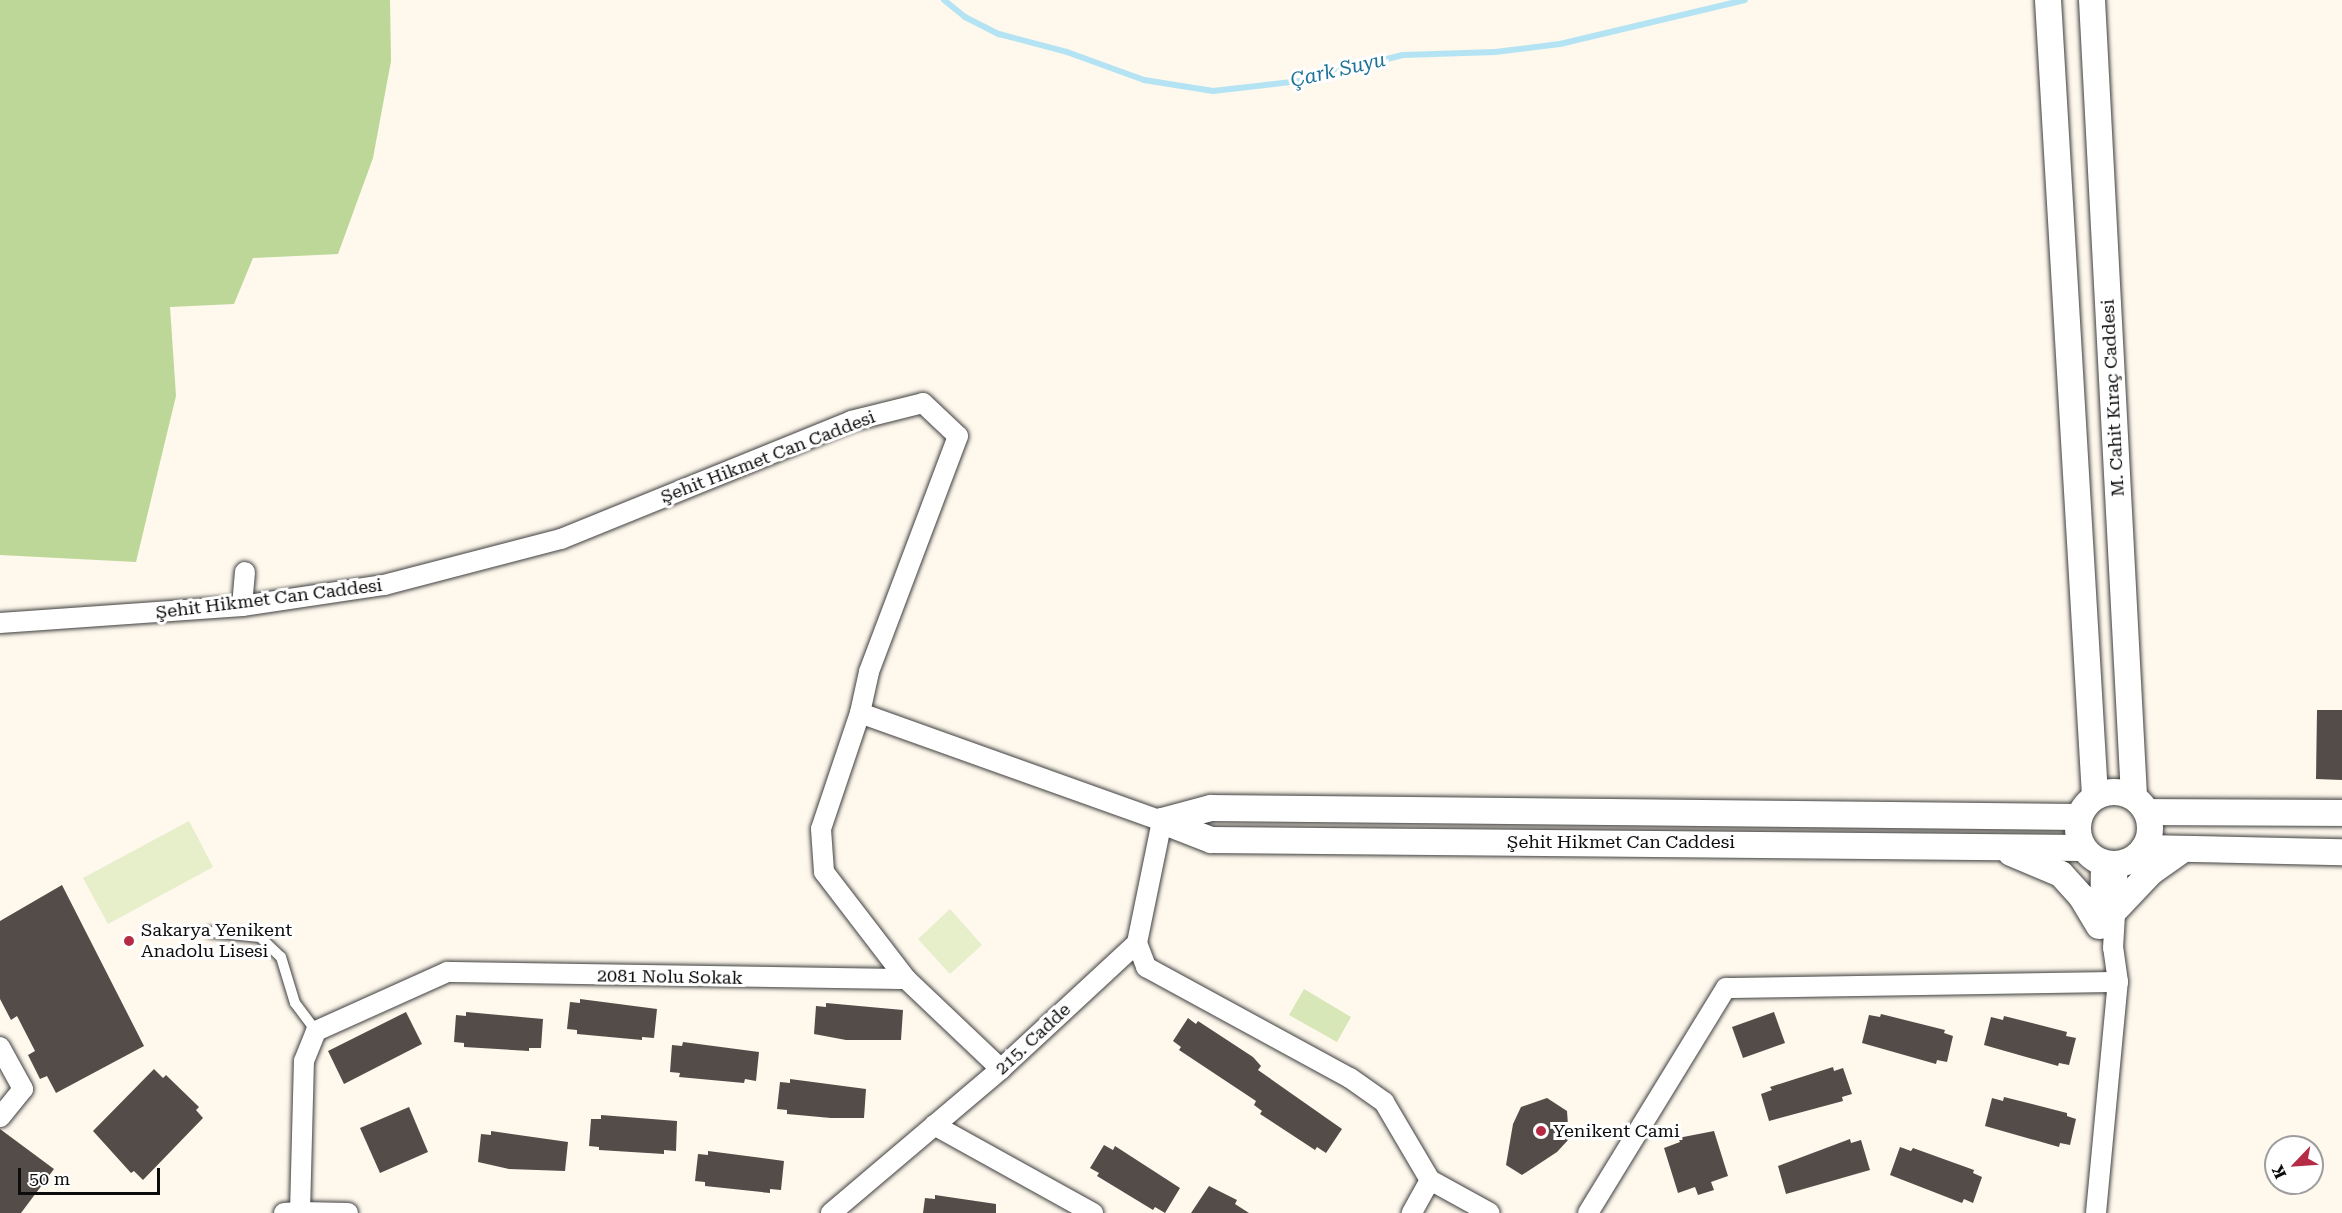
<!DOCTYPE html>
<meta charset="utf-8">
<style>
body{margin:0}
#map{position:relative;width:2342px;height:1213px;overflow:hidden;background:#fef8ed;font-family:"Roboto Serif",serif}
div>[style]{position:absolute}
.green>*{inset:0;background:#d7e7b8}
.forest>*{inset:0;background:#bdd798}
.pitch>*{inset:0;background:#e6eeca}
.stream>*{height:6px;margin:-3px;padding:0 3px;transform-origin:3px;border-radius:3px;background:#b4e4f3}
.building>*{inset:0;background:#544c49}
.roads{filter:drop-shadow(0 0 2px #3f3f3f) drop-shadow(0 0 2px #3f3f3f)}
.service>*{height:10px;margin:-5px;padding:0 5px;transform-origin:5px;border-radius:5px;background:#fff}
.minor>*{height:20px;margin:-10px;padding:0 10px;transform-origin:10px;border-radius:10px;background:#fff}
.tertiary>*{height:26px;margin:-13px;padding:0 13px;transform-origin:13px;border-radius:13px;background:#fff}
.tertiary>.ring{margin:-13px;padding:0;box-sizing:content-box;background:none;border:26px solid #fff;border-radius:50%}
.dots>*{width:16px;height:16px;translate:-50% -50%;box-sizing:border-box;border:3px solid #fff;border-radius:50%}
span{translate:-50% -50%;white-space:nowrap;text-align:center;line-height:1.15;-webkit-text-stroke:6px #fff;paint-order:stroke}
.street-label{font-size:18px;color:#0c0c0c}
.poi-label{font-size:18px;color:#0c0c0c}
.left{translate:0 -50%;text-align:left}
.water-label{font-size:20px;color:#1c7298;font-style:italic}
.north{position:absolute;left:2264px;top:1135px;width:60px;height:60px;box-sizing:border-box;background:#fff;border:2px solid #9e9e9e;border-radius:50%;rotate:245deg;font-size:16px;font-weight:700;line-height:24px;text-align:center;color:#0c0c0c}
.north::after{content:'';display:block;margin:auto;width:21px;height:27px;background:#b52b45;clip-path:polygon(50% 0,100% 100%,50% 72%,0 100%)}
.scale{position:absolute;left:18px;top:1168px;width:142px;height:27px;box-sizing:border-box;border:3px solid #0c0c0c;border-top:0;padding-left:8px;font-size:18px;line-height:21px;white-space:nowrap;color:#0c0c0c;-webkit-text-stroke:4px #fff;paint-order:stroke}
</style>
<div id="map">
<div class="green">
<i style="clip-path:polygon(1304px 989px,1351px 1017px,1337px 1042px,1289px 1015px)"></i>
</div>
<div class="forest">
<i style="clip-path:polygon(0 0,390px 0,391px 61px,373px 158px,338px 254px,253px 258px,234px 304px,170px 307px,176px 396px,136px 562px,0 555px)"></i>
</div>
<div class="pitch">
<i style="clip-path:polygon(189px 821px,213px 867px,108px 924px,83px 878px)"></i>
<i style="clip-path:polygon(950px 909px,982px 945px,950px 974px,918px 939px)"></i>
</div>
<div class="stream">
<i style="left:944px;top:0;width:27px;rotate:39deg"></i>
<i style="left:965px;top:17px;width:38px;rotate:27deg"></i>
<i style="left:999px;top:34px;width:70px;rotate:14.8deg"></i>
<i style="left:1067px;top:52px;width:82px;rotate:20deg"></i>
<i style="left:1144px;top:80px;width:70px;rotate:9.1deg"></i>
<i style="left:1213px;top:91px;width:88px;rotate:-6.6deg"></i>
<i style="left:1300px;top:81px;width:106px;rotate:-14.2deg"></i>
<i style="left:1403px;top:55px;width:92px;rotate:-1.9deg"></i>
<i style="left:1495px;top:52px;width:65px;rotate:-7deg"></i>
<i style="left:1560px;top:44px;width:190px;rotate:-13.4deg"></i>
</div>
<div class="building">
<i style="clip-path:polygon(2317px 710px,2342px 710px,2342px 780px,2316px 779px)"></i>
<i style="clip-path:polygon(62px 885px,144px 1046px,56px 1093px,47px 1076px,40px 1079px,28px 1055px,35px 1051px,17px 1016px,11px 1020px,0 999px,0 921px)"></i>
<i style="clip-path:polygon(580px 999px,657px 1009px,654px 1038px,642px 1037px,642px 1040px,577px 1034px,577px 1030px,567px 1029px,570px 1002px,580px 1003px)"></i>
<i style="clip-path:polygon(826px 1003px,903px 1010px,901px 1040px,846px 1040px,814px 1034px,816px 1006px,826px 1007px)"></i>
<i style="clip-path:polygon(406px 1012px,422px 1044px,344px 1084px,328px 1051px)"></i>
<i style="clip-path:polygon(466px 1012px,543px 1019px,541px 1048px,529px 1048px,529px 1051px,464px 1047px,464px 1043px,454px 1042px,456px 1015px,466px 1016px)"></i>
<i style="clip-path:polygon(1774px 1012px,1785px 1043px,1743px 1058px,1732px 1027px)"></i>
<i style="clip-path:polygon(1881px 1014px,1945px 1030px,1944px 1033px,1953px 1036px,1947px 1062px,1937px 1060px,1936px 1064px,1862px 1043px,1869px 1015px,1880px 1017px)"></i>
<i style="clip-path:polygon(2004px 1016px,2067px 1032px,2066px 1036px,2076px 1038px,2069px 1065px,2059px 1063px,2058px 1066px,1984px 1045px,1991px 1017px,2003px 1020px)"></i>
<i style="clip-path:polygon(1188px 1018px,1196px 1024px,1198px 1021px,1253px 1057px,1261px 1066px,1258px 1070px,1342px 1129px,1326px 1153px,1317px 1147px,1315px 1150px,1260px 1114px,1262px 1111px,1254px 1105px,1256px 1101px,1179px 1050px,1181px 1047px,1173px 1041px)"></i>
<i style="clip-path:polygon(683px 1042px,759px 1052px,756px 1081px,745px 1079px,744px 1083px,679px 1077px,680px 1073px,670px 1072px,672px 1045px,682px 1046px)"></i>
<i style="clip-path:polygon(1833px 1067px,1834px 1071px,1843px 1068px,1852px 1094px,1842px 1097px,1843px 1101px,1769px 1121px,1761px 1094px,1772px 1090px,1770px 1087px)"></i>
<i style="clip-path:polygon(154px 1069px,163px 1078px,166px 1075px,199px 1107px,196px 1110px,203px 1118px,143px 1180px,134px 1171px,131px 1173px,93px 1131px)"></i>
<i style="clip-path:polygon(790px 1079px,866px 1089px,864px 1118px,831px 1118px,787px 1114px,787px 1110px,777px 1109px,780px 1082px,790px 1083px)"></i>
<i style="clip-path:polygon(2004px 1097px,2067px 1113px,2067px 1116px,2076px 1119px,2070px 1145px,2060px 1143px,2059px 1147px,1985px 1126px,1992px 1098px,2003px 1101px)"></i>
<i style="clip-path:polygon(1547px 1098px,1567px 1111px,1569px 1139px,1557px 1152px,1522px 1175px,1506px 1165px,1513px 1124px,1521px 1107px)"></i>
<i style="clip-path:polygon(409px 1107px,428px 1152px,380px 1173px,360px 1128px)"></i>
<i style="clip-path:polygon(601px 1115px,677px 1121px,676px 1151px,664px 1150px,664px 1154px,599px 1150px,599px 1147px,589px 1146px,591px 1119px,601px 1119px)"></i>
<i style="clip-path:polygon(0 1129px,54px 1169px,21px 1213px,0 1213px)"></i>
<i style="clip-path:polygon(491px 1131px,568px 1142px,565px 1171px,509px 1169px,478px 1162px,481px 1134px,491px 1135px)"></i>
<i style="clip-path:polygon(1714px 1131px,1728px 1176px,1711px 1182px,1714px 1190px,1698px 1195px,1695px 1187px,1678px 1193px,1664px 1148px,1680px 1142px,1678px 1138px)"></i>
<i style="clip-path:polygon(1850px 1139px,1851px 1143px,1861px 1140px,1870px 1170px,1786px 1194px,1778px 1166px)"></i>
<i style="clip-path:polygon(1104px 1145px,1113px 1150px,1115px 1146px,1180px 1188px,1165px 1213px,1155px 1207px,1153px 1210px,1097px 1176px,1099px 1173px,1090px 1168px)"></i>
<i style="clip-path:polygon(1900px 1147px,1911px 1151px,1913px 1148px,1974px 1170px,1973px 1173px,1982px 1177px,1973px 1203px,1964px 1199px,1962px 1203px,1890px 1175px)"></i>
<i style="clip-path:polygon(708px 1151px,784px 1161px,781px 1190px,770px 1189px,770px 1193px,705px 1186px,705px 1182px,695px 1181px,698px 1154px,708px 1155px)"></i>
<i style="clip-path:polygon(1209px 1186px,1237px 1200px,1235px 1204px,1249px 1213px,1191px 1213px)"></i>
<i style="clip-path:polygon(935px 1195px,996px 1204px,996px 1213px,923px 1213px,925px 1198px,935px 1199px)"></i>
</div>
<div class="roads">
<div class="service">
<i style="left:210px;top:932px;width:50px;rotate:5.7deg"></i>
<i style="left:260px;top:937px;width:29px;rotate:44deg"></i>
<i style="left:281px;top:957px;width:48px;rotate:73.1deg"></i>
<i style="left:295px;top:1003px;width:35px;rotate:53deg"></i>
</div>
<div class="minor">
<i style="left:242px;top:606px;width:34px;rotate:-85deg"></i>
<i style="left:0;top:623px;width:243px;rotate:-4deg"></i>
<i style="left:242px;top:606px;width:144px;rotate:-8.4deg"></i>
<i style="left:384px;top:585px;width:183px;rotate:-14.6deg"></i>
<i style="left:561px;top:539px;width:313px;rotate:-22.1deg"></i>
<i style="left:851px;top:421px;width:74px;rotate:-14deg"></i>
<i style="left:923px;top:403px;width:48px;rotate:43.3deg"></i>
<i style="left:958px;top:436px;width:252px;rotate:110.7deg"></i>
<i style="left:869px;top:672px;width:42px;rotate:102.4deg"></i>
<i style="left:860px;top:713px;width:321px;rotate:19.7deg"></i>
<i style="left:1162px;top:821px;width:125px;rotate:101.6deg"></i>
<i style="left:1137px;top:943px;width:185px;rotate:137.2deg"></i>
<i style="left:1001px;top:1069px;width:223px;rotate:139.7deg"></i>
<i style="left:860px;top:713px;width:122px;rotate:108.6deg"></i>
<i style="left:821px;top:829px;width:43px;rotate:86deg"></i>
<i style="left:824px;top:872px;width:135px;rotate:52.5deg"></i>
<i style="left:2100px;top:928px;width:66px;rotate:-89.1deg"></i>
<i style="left:1137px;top:943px;width:26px;rotate:69deg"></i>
<i style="left:1146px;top:967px;width:232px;rotate:28.6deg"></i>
<i style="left:1350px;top:1078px;width:42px;rotate:35.2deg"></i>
<i style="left:1384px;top:1102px;width:91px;rotate:59.5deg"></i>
<i style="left:1430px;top:1180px;width:38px;rotate:119deg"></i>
<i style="left:0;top:1047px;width:48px;rotate:61.3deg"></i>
<i style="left:23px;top:1089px;width:36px;rotate:129deg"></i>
<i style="left:934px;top:1125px;width:182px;rotate:29deg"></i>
<i style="left:1430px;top:1180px;width:68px;rotate:28.8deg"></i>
<i style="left:300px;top:1212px;width:48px;rotate:1.2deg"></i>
<i style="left:284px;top:1213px;width:16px;rotate:-4deg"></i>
<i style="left:300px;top:1212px;width:151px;rotate:-88.5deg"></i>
<i style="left:304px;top:1061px;width:32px;rotate:-68deg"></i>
<i style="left:316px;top:1031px;width:144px;rotate:-24.2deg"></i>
<i style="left:447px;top:972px;width:459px;rotate:0.9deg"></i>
<i style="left:906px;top:979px;width:131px;rotate:43.5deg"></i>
<i style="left:1588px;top:1213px;width:264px;rotate:-58.5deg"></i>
<i style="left:1726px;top:988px;width:392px;rotate:-0.9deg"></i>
<i style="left:2096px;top:1213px;width:232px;rotate:-84.6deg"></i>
<i style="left:2118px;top:982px;width:34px;rotate:-98deg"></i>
<i style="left:2113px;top:948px;width:84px;rotate:-86.6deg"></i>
</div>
<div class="tertiary">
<i style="left:2048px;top:0;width:797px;rotate:86.62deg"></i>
<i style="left:2092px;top:0;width:798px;rotate:86.98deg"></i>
<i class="ring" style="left:2078px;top:792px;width:46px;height:46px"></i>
<i style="left:2147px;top:812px;width:195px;rotate:0.3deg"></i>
<i style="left:1162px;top:821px;width:53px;rotate:21.2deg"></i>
<i style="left:1211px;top:840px;width:872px;rotate:0.53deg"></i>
<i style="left:1162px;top:821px;width:51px;rotate:-14.9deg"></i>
<i style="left:1211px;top:808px;width:868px;rotate:0.59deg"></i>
<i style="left:2144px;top:848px;width:198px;rotate:1.2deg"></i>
<i style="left:2011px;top:853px;width:54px;rotate:22.8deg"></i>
<i style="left:2061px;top:874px;width:30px;rotate:48deg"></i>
<i style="left:2081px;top:896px;width:35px;rotate:59deg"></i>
<i style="left:2115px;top:910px;width:52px;rotate:-46.5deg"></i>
<i style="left:2151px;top:872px;width:38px;rotate:-35deg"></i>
</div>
</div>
<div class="dots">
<i style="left:129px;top:941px;background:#b52b45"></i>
<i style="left:1541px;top:1131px;background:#b52b45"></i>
</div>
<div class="street-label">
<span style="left:2113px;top:398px;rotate:-93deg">M. Cahit Kıraç Caddesi</span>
<span style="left:768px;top:457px;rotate:-21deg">Şehit Hikmet Can Caddesi</span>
<span style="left:269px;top:599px;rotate:-7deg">Şehit Hikmet Can Caddesi</span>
<span style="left:1621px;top:842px">Şehit Hikmet Can Caddesi</span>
<span style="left:670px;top:977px;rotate:1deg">2081 Nolu Sokak</span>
<span style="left:1033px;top:1039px;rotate:-43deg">215. Cadde</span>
</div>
<div class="poi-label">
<span class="left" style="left:141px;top:941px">Sakarya Yenikent<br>Anadolu Lisesi</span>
<span class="left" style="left:1553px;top:1131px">Yenikent Cami</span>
</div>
<div class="water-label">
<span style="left:1338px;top:70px;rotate:-13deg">Çark Suyu</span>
</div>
<div class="north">K</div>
<div class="scale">50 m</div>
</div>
